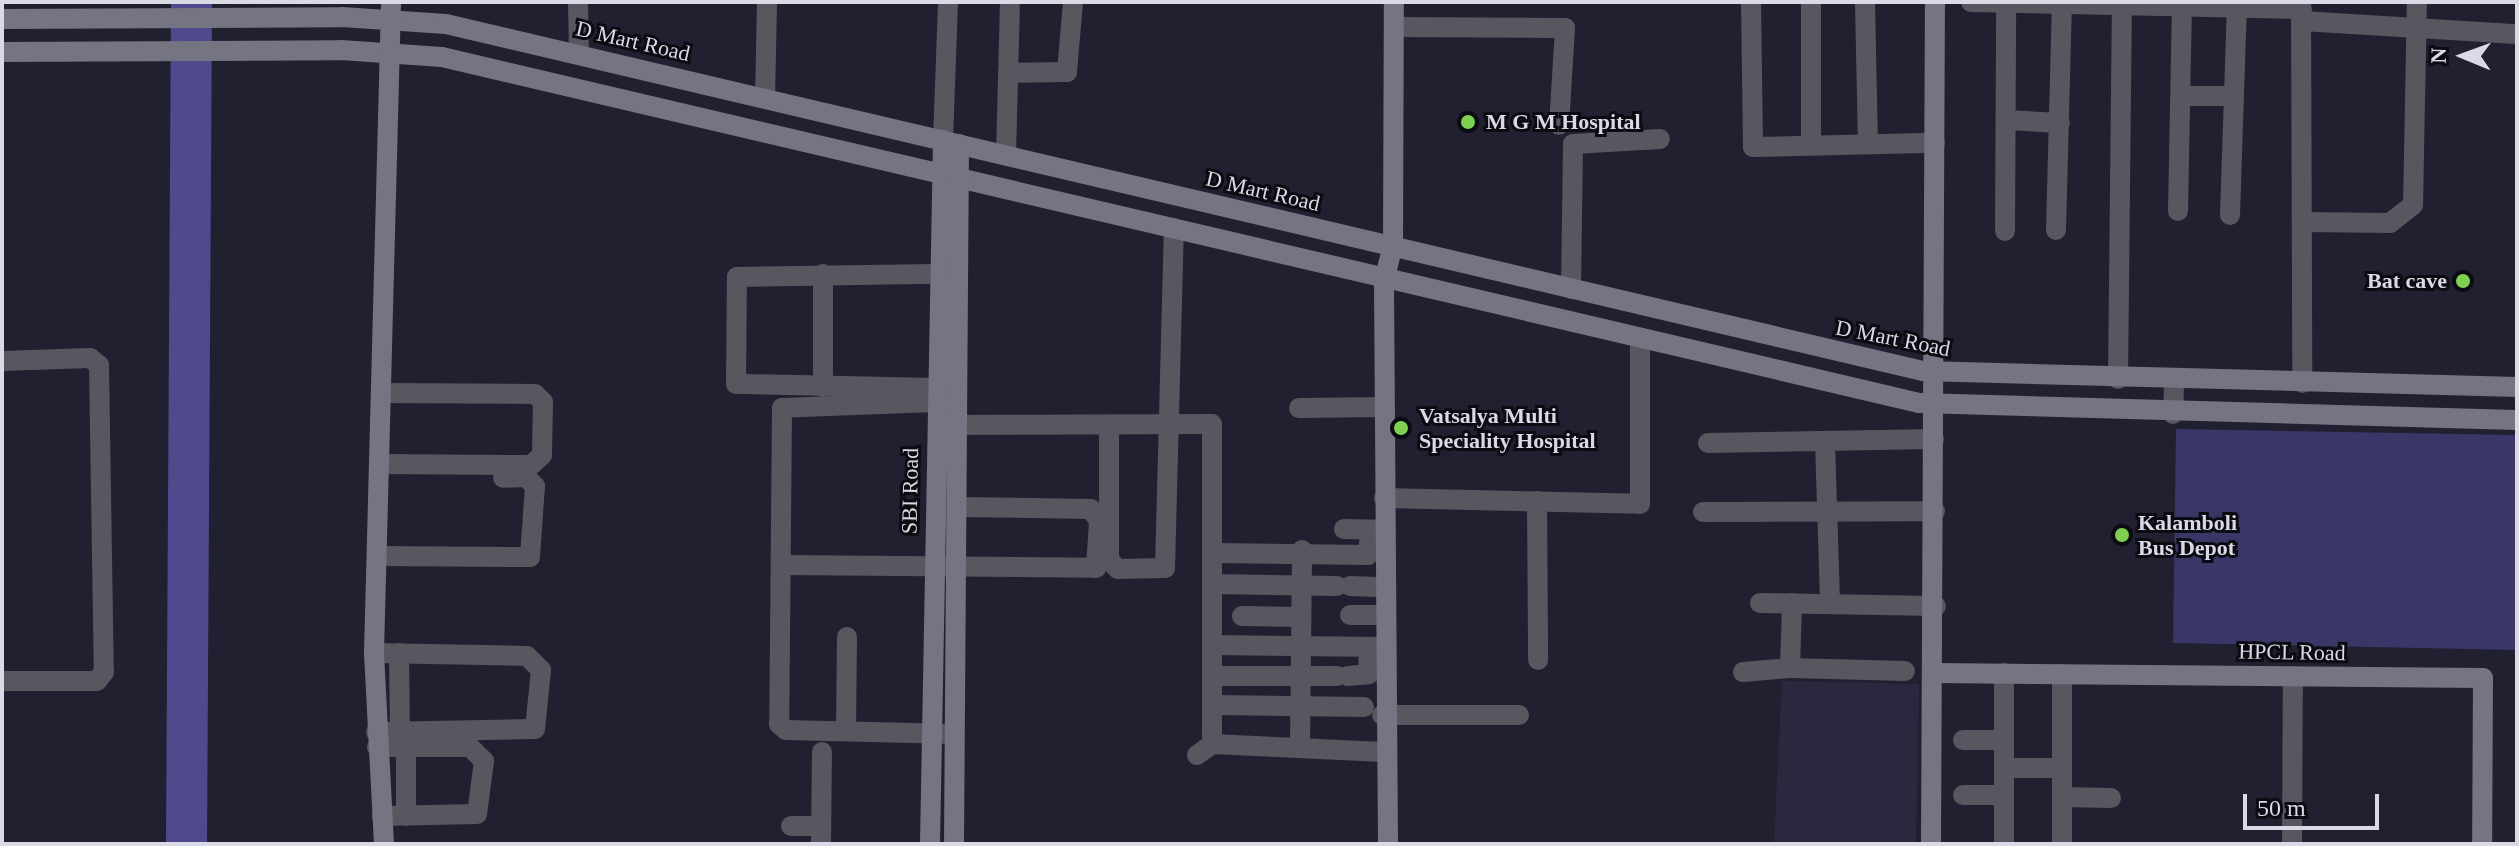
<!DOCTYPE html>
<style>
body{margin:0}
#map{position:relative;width:2519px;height:846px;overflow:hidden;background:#202031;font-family:"Times New Roman",serif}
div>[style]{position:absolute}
.built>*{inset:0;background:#29283e}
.green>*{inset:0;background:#3a3667}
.water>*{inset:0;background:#4f4a8d}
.street>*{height:20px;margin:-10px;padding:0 10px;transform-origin:10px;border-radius:10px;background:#575760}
.secondary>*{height:20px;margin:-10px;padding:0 10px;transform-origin:10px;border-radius:10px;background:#747483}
.dots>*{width:22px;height:22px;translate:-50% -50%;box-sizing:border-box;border:4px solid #0b0b12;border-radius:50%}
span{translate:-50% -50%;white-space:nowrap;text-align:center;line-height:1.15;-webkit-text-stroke:6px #0b0b12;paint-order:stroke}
.street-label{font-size:22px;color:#dadae6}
.poi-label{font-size:22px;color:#dadae6;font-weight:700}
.left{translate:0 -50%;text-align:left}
.right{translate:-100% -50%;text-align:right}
.frame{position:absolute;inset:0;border:4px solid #dadae6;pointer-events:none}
.north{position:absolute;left:2423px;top:16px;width:80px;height:80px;-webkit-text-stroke:6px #0b0b12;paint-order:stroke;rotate:271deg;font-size:22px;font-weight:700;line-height:32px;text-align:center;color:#dadae6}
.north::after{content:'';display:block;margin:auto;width:28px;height:36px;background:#dadae6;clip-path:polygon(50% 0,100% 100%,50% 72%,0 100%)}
.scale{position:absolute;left:2243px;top:794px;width:136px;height:36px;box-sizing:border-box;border:4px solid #dadae6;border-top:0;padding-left:10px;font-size:24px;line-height:28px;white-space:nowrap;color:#dadae6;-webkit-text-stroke:6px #0b0b12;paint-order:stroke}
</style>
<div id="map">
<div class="built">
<i style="clip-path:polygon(1782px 681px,1919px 684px,1916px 844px,1774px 844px)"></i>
</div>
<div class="green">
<i style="clip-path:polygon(2176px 429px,2517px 435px,2517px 650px,2173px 643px)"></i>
</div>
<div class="water">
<i style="clip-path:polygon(171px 2px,212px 2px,207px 844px,166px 844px)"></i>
</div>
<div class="street">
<i style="left:578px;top:2px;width:51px;rotate:88.9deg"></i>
<i style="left:1751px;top:2px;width:145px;rotate:89.2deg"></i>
<i style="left:1753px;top:147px;width:182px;rotate:-1.3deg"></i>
<i style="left:1865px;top:2px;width:142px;rotate:88.8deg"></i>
<i style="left:1971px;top:2px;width:331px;rotate:1.2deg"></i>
<i style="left:2301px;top:2px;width:381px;rotate:89.8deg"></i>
<i style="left:2302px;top:21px;width:215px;rotate:3.5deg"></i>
<i style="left:1394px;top:27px;width:171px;rotate:0.3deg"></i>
<i style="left:1565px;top:28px;width:97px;rotate:93.5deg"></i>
<i style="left:1008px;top:73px;width:59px;rotate:-1deg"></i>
<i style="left:1067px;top:72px;width:70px;rotate:-85.1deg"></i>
<i style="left:2181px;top:96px;width:51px"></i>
<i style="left:765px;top:98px;width:96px;rotate:-88.8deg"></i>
<i style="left:2006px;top:120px;width:54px;rotate:3.2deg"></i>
<i style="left:943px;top:140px;width:138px;rotate:-87.9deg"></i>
<i style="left:1811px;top:145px;width:143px;rotate:-90deg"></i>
<i style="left:1006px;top:155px;width:148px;rotate:-88.5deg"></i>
<i style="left:2178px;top:211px;width:209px;rotate:-88.9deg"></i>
<i style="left:2230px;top:215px;width:213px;rotate:-88.1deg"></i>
<i style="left:2302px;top:222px;width:88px;rotate:0.7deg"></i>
<i style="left:2390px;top:223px;width:29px;rotate:-38deg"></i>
<i style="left:2413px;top:205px;width:203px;rotate:-88.9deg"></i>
<i style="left:2056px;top:230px;width:228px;rotate:-88.5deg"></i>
<i style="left:2005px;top:231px;width:229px;rotate:-89.7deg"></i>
<i style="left:1571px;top:289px;width:145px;rotate:-89.2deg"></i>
<i style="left:1573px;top:144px;width:87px;rotate:-3.3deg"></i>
<i style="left:2px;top:361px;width:88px;rotate:-2deg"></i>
<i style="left:90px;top:358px;width:11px;rotate:38deg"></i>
<i style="left:99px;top:365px;width:307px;rotate:89.1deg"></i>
<i style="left:104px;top:672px;width:11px;rotate:128deg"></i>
<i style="left:97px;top:681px;width:95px;rotate:180deg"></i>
<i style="left:2118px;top:379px;width:377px;rotate:-89.4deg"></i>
<i style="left:823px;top:387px;width:113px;rotate:-90deg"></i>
<i style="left:935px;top:388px;width:199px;rotate:-178.8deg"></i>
<i style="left:736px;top:384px;width:107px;rotate:-89.5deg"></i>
<i style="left:737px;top:277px;width:199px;rotate:-0.9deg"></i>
<i style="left:935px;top:402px;width:153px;rotate:177.8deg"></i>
<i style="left:782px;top:408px;width:316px;rotate:90.5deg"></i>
<i style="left:779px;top:724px;width:9px;rotate:41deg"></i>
<i style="left:786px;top:730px;width:168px;rotate:1.4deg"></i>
<i style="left:1299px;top:408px;width:85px;rotate:-0.7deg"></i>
<i style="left:2173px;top:414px;width:33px;rotate:-88deg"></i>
<i style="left:939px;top:425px;width:273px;rotate:-0.2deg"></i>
<i style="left:1212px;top:424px;width:320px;rotate:90deg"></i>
<i style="left:1109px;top:425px;width:135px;rotate:90deg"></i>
<i style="left:1109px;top:560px;width:13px;rotate:45deg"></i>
<i style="left:1118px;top:569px;width:47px;rotate:-1.2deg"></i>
<i style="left:1165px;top:568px;width:340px;rotate:-88.5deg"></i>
<i style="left:1825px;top:442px;width:161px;rotate:88.2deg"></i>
<i style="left:1708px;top:443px;width:226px;rotate:-1deg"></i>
<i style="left:379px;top:464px;width:152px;rotate:0.4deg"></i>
<i style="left:531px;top:465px;width:15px;rotate:-42deg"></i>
<i style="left:542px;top:455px;width:53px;rotate:-88.9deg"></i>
<i style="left:543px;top:402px;width:11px;rotate:-135deg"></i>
<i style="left:535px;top:394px;width:154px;rotate:-179.6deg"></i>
<i style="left:1384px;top:498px;width:256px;rotate:1.3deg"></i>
<i style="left:1640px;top:504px;width:165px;rotate:-90deg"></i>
<i style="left:1537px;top:501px;width:159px;rotate:89.6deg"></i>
<i style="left:1703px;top:512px;width:232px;rotate:-0.2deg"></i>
<i style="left:1344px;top:529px;width:39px;rotate:1deg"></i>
<i style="left:1212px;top:553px;width:156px;rotate:0.7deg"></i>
<i style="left:1368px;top:555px;width:25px;rotate:-85deg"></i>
<i style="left:377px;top:556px;width:153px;rotate:0.4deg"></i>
<i style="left:530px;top:557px;width:71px;rotate:-86deg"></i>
<i style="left:535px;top:486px;width:13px;rotate:-135deg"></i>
<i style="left:526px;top:477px;width:23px;rotate:178deg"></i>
<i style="left:781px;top:565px;width:315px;rotate:0.5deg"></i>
<i style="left:1096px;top:568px;width:47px;rotate:-86.3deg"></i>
<i style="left:1099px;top:521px;width:14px;rotate:-124deg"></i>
<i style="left:1091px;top:509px;width:133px;rotate:-179.1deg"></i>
<i style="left:1212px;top:584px;width:125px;rotate:0.9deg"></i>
<i style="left:1350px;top:586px;width:33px;rotate:2deg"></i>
<i style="left:1760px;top:603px;width:176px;rotate:1deg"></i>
<i style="left:1350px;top:615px;width:33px"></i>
<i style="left:1242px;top:616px;width:59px;rotate:1deg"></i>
<i style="left:1212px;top:645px;width:170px;rotate:0.7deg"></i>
<i style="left:374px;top:653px;width:153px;rotate:1.1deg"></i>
<i style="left:527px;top:656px;width:20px;rotate:45deg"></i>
<i style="left:541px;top:670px;width:59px;rotate:95.8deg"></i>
<i style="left:535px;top:729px;width:159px;rotate:178.9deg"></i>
<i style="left:399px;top:653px;width:78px;rotate:89.3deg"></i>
<i style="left:1790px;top:668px;width:115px;rotate:1.5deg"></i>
<i style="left:1743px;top:672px;width:47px;rotate:-4.9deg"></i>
<i style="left:1790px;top:668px;width:65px;rotate:-88.2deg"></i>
<i style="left:2004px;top:673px;width:171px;rotate:90deg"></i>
<i style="left:1212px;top:676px;width:125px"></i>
<i style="left:1348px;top:676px;width:21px;rotate:-5deg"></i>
<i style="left:1369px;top:674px;width:27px;rotate:-92deg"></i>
<i style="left:1212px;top:705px;width:152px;rotate:0.8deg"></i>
<i style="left:1382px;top:715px;width:137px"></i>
<i style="left:846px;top:731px;width:94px;rotate:-89.4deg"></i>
<i style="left:1963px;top:740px;width:41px"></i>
<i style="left:377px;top:747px;width:93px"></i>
<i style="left:470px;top:747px;width:20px;rotate:45deg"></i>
<i style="left:484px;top:761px;width:53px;rotate:97.5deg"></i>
<i style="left:477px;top:814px;width:95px;rotate:178.8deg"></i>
<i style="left:406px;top:747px;width:69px;rotate:90deg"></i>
<i style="left:1300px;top:748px;width:198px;rotate:-89.4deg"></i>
<i style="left:1197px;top:755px;width:19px;rotate:-36deg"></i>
<i style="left:1212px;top:744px;width:172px;rotate:2.7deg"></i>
<i style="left:2004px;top:768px;width:58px"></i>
<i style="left:1963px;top:795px;width:41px"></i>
<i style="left:2062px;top:797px;width:49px;rotate:1.2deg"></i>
<i style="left:791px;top:826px;width:30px"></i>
<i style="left:821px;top:844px;width:92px;rotate:-89.4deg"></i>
<i style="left:2062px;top:844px;width:170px;rotate:-90deg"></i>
<i style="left:2292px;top:844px;width:168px;rotate:-89.7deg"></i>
</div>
<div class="secondary">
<i style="left:2px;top:19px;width:340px;rotate:-0.3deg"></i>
<i style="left:342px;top:17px;width:104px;rotate:3.9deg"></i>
<i style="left:446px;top:24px;width:1517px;rotate:13.22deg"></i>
<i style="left:1923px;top:371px;width:594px;rotate:1.54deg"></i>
<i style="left:2px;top:52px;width:339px;rotate:-0.3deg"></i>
<i style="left:341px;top:50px;width:101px;rotate:4deg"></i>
<i style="left:442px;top:57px;width:1517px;rotate:13.18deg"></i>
<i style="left:1919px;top:403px;width:598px;rotate:1.63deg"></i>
<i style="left:1935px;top:673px;width:548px;rotate:0.52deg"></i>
<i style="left:2483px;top:678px;width:166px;rotate:90.3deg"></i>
<i style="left:384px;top:844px;width:191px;rotate:-93deg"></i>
<i style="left:374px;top:653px;width:651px;rotate:-88.5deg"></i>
<i style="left:930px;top:844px;width:704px;rotate:-88.94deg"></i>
<i style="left:954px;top:844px;width:700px;rotate:-89.59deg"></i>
<i style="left:1388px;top:844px;width:563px;rotate:-90.41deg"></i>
<i style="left:1384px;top:281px;width:36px;rotate:-76deg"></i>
<i style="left:1393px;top:246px;width:244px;rotate:-89.8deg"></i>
<i style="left:1931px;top:844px;width:842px;rotate:-89.73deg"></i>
</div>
<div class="dots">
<i style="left:1468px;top:122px;background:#7fd052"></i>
<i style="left:2463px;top:281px;background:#7fd052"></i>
<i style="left:1401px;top:428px;background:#7fd052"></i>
<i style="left:2122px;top:535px;background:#7fd052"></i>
</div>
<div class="street-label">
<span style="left:633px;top:41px;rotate:13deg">D Mart Road</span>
<span style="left:1263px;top:191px;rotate:13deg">D Mart Road</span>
<span style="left:1893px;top:338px;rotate:11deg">D Mart Road</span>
<span style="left:910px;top:491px;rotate:-89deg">SBI Road</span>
<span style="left:2292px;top:652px;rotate:1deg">HPCL Road</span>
</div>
<div class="poi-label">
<span class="left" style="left:1486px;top:122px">M G M Hospital</span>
<span class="right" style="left:2447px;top:281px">Bat cave</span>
<span class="left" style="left:1419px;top:428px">Vatsalya Multi<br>Speciality Hospital</span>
<span class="left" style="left:2138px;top:535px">Kalamboli<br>Bus Depot</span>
</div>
<div class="frame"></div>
<div class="north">N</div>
<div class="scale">50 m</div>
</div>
